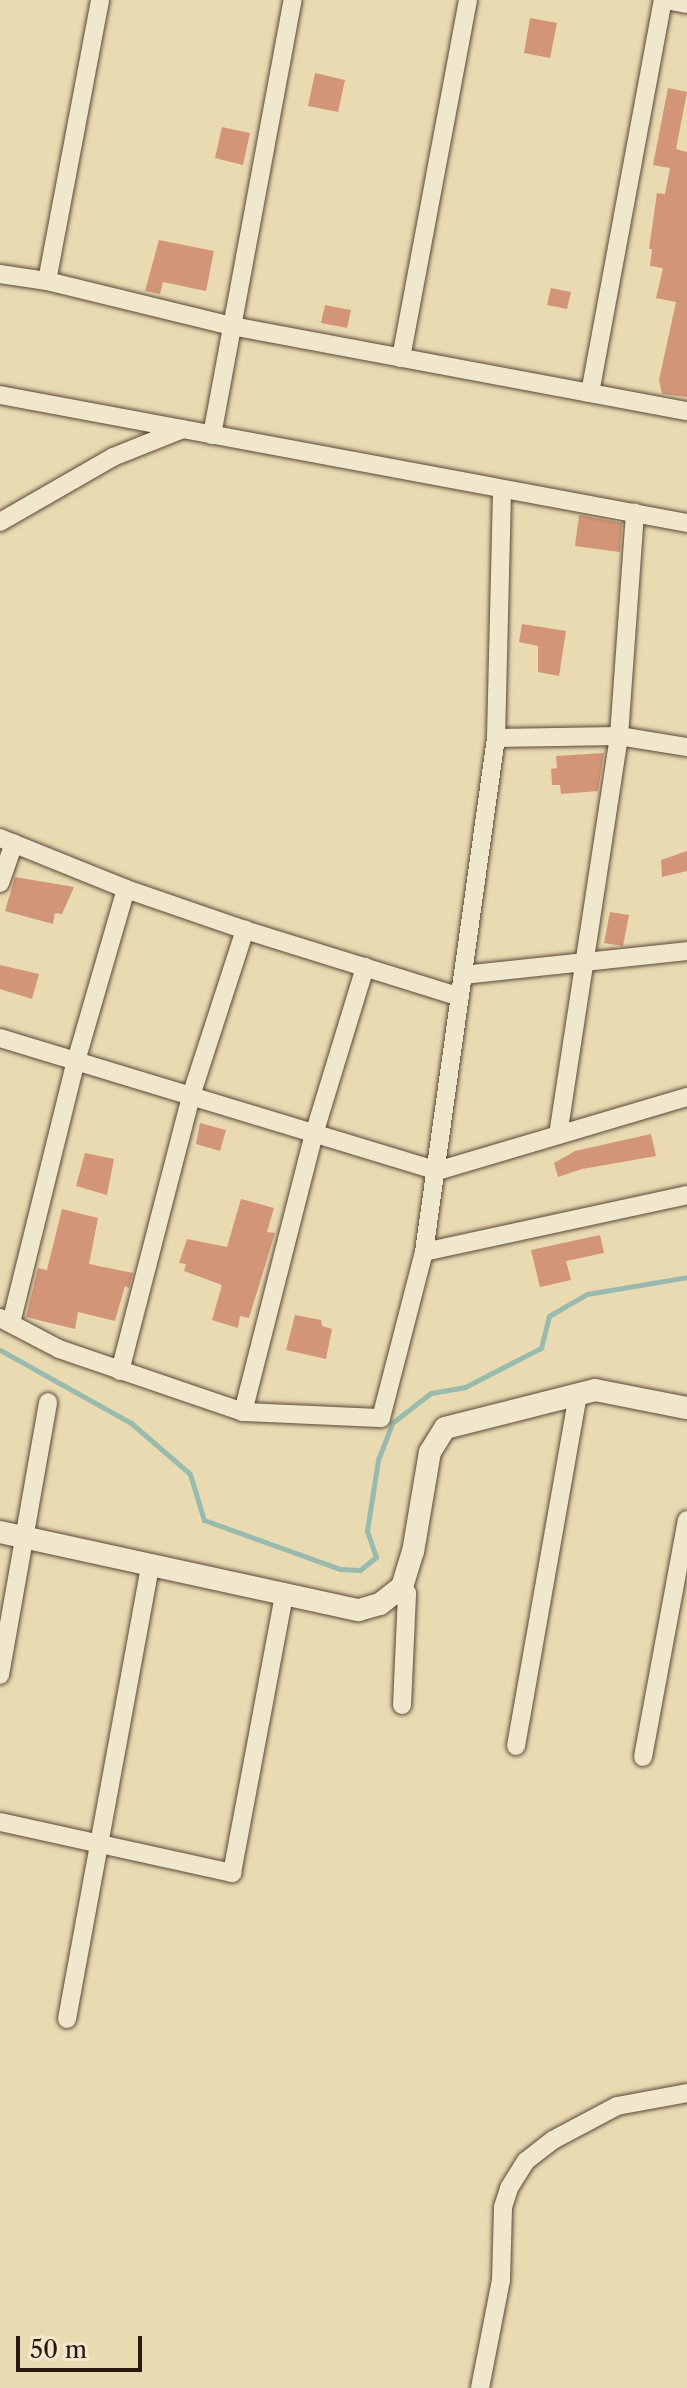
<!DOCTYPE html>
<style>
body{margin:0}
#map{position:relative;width:687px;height:2388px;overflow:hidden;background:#eadab2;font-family:"Libre Caslon Text",serif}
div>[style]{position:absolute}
.stream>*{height:5px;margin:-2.5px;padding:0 2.5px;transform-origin:2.5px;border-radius:2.5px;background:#98bbad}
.building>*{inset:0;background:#d29577}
.roads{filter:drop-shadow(0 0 2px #5a4838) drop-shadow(0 0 2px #5a4838)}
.minor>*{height:18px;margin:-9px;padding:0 9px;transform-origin:9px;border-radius:9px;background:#f1e7cd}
.tertiary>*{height:22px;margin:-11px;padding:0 11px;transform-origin:11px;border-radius:11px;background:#f1e7cd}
span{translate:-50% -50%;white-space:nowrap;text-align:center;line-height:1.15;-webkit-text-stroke:6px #f1e7cd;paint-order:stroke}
.scale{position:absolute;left:16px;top:2336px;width:126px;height:36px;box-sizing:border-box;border:4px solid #2a1810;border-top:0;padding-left:10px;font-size:24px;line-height:28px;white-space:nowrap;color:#2a1810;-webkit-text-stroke:6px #f1e7cd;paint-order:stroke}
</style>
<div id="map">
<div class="stream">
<i style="left:0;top:1350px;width:150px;rotate:29.1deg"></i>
<i style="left:131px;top:1423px;width:78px;rotate:40.8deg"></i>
<i style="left:190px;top:1474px;width:48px;rotate:73.1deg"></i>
<i style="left:204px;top:1520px;width:145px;rotate:19.8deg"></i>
<i style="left:340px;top:1569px;width:20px;rotate:3deg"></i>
<i style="left:360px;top:1570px;width:21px;rotate:-39deg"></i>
<i style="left:376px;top:1557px;width:28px;rotate:-109deg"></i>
<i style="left:367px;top:1531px;width:72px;rotate:-81.2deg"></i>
<i style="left:378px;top:1460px;width:40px;rotate:-69deg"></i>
<i style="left:392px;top:1423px;width:49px;rotate:-37.6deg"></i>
<i style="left:431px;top:1393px;width:35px;rotate:-10deg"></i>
<i style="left:465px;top:1387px;width:85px;rotate:-27.2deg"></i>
<i style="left:541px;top:1348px;width:33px;rotate:-76deg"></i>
<i style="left:549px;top:1316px;width:44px;rotate:-30.1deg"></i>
<i style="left:587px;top:1294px;width:101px;rotate:-9.6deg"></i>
</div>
<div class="building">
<i style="clip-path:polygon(530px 18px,557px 23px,550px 58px,524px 53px)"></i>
<i style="clip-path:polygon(315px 73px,345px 80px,338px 112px,308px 106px)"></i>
<i style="clip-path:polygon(668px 88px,687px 92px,676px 149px,687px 152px,687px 397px,662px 394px,659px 380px,676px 302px,656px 298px,663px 268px,650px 266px,652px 249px,649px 249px,657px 193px,665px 194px,670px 168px,653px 165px)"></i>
<i style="clip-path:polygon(222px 127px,250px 133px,243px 165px,215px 158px)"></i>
<i style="clip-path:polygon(159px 240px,214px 251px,206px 291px,163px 282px,160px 294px,145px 291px)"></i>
<i style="clip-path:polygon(551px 288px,571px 292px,567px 309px,547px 305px)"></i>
<i style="clip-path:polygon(325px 305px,351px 310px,347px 328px,321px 323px)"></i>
<i style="clip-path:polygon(579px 515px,622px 523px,620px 552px,575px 546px)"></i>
<i style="clip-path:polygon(522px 624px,566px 631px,559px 676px,538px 672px,538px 646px,519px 642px)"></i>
<i style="clip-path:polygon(604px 753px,598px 791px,561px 794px,560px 785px,552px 785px,551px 769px,557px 768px,556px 756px)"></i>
<i style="clip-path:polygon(687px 851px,687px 871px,662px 877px,661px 860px)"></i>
<i style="clip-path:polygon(15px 877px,74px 887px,62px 914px,55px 913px,53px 924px,5px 911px)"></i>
<i style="clip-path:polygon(610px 912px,629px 915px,623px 946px,604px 943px)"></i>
<i style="clip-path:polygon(0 965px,39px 974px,32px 999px,0 989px)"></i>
<i style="clip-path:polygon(200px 1123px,226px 1130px,220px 1151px,196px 1144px)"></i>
<i style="clip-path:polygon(651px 1134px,656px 1156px,582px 1169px,558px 1177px,554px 1163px,575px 1151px)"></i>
<i style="clip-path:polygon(85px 1153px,114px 1159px,107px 1195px,76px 1186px)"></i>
<i style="clip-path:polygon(241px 1199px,274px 1208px,267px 1232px,275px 1233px,249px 1318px,240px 1316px,238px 1328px,212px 1320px,222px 1285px,184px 1271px,186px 1264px,179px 1263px,187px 1239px,227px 1247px)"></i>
<i style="clip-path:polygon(62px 1209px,98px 1218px,89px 1264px,133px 1273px,129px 1288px,125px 1286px,115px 1321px,78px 1312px,75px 1329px,26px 1317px,38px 1268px,47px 1270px)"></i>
<i style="clip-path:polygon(600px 1235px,604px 1253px,566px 1261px,571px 1280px,540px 1287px,531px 1250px)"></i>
<i style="clip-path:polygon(295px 1315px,321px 1320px,322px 1326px,332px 1329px,326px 1359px,286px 1350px)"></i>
</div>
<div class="roads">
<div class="minor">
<i style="left:666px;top:0;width:21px;rotate:11deg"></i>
<i style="left:0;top:274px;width:48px;rotate:8.5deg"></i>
<i style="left:47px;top:281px;width:190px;rotate:13.7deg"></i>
<i style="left:232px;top:326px;width:463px;rotate:10.6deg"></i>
<i style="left:47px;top:281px;width:286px;rotate:-79.3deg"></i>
<i style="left:401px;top:358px;width:364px;rotate:-79.4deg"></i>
<i style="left:590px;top:393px;width:400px;rotate:-79.5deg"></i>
<i style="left:0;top:395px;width:699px;rotate:10.55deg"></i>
<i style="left:212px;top:435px;width:442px;rotate:-79.5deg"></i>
<i style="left:0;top:522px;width:130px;rotate:-29.9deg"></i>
<i style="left:113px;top:457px;width:75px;rotate:-21.8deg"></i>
<i style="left:496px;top:738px;width:123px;rotate:-0.9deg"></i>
<i style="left:619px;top:736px;width:69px;rotate:9.2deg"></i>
<i style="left:0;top:838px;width:136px;rotate:22deg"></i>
<i style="left:126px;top:889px;width:126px;rotate:19deg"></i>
<i style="left:245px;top:930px;width:225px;rotate:17.3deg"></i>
<i style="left:0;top:883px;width:42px;rotate:-70.7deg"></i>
<i style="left:463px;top:975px;width:225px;rotate:-6.1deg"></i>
<i style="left:0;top:1038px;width:457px;rotate:16.9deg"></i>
<i style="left:437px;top:1171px;width:261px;rotate:-16.5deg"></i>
<i style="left:558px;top:1135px;width:404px;rotate:-81.3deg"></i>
<i style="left:619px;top:736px;width:224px;rotate:-85.9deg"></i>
<i style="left:424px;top:1252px;width:269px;rotate:-12.2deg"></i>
<i style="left:0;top:1318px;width:67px;rotate:27.7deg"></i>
<i style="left:59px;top:1349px;width:194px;rotate:18.9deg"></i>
<i style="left:243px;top:1412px;width:138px;rotate:2.5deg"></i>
<i style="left:381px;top:1418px;width:171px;rotate:-75.5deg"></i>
<i style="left:424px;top:1252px;width:519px;rotate:-82.03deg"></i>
<i style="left:496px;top:738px;width:249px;rotate:-88.6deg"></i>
<i style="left:11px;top:1323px;width:270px;rotate:-76.1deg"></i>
<i style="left:76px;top:1061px;width:179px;rotate:-73.8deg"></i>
<i style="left:120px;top:1371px;width:284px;rotate:-75.5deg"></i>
<i style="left:191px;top:1096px;width:175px;rotate:-72deg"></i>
<i style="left:243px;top:1412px;width:287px;rotate:-75.7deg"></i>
<i style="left:314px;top:1134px;width:175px;rotate:-73deg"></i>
<i style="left:0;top:1675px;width:277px;rotate:-80deg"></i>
<i style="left:402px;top:1705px;width:112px;rotate:-87.4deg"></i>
<i style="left:407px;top:1593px;width:8px;rotate:-130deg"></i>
<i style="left:516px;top:1746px;width:357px;rotate:-80deg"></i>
<i style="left:643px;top:1757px;width:241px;rotate:-79.5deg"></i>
<i style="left:0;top:1822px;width:238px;rotate:12.4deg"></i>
<i style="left:232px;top:1873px;width:284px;rotate:-79.4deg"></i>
<i style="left:67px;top:2019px;width:462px;rotate:-79.6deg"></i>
<i style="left:480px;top:2388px;width:110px;rotate:-79deg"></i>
<i style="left:501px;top:2280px;width:73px;rotate:-88.4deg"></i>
<i style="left:503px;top:2207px;width:20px;rotate:-72deg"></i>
<i style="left:509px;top:2188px;width:32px;rotate:-58deg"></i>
<i style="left:526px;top:2161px;width:34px;rotate:-38deg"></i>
<i style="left:553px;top:2140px;width:72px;rotate:-28deg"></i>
<i style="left:617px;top:2106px;width:71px;rotate:-10.5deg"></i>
</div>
<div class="tertiary">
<i style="left:0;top:1532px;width:367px;rotate:12.3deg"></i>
<i style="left:359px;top:1610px;width:22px;rotate:-16deg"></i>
<i style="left:380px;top:1604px;width:28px;rotate:-38deg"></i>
<i style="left:402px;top:1587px;width:37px;rotate:-73deg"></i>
<i style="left:413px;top:1552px;width:101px;rotate:-80.4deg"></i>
<i style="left:430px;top:1452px;width:28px;rotate:-58deg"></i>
<i style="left:445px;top:1428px;width:155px;rotate:-14.2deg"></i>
<i style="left:595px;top:1390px;width:94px;rotate:11.1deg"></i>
</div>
</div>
<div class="scale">50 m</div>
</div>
